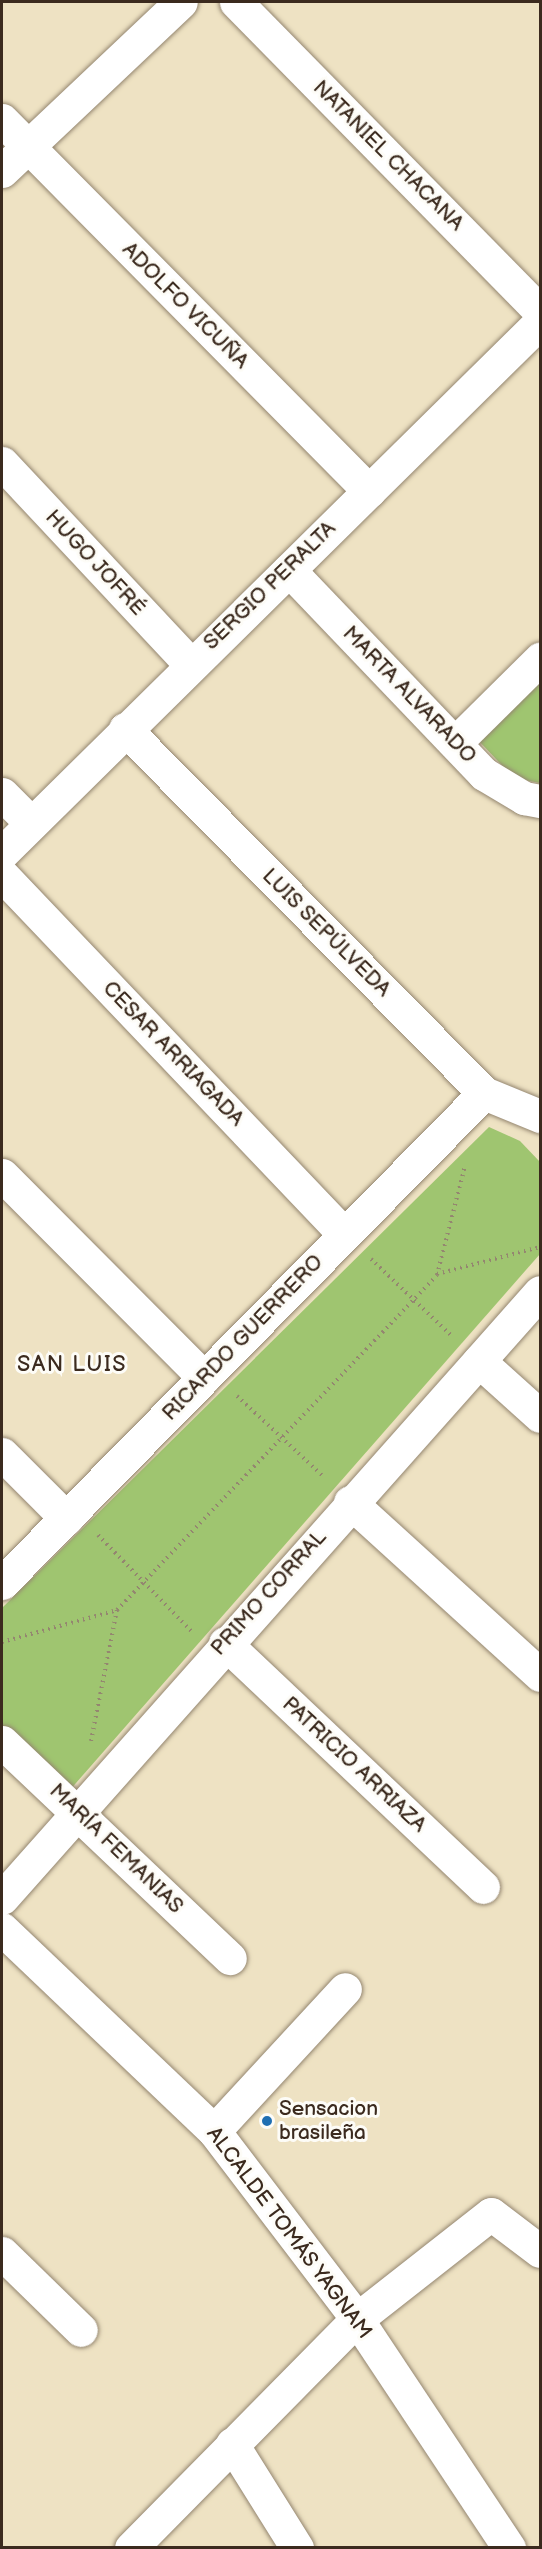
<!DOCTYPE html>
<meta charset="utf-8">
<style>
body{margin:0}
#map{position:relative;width:542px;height:2549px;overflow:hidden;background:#eee2c3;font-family:"Balsamiq Sans",sans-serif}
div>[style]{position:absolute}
.green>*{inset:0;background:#9fc570}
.path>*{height:4px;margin-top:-2px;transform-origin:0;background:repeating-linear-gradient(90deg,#948670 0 1.5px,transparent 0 6px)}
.roads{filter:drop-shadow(0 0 2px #948670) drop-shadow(0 0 2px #948670)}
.minor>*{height:33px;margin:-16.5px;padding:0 16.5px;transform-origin:16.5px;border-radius:16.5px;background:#fff}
.dots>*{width:16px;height:16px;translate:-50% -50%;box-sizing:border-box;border:3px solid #fdfcf7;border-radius:50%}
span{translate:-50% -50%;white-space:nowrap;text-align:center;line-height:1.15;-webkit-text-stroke:6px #fdfcf7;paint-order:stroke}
.street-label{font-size:21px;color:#3b2a1e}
.poi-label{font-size:21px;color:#3b2a1e}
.left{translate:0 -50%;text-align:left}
.neighbourhood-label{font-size:22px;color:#3b2a1e;letter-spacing:1.5px}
.frame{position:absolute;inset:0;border:3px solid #3b2a1e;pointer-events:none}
</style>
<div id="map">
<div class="green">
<i style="clip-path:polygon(540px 678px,540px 783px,514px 778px,477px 739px)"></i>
<i style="clip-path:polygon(489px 1127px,520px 1141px,540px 1162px,540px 1254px,69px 1791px,2px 1725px,2px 1608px)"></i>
</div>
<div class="path">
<i style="left:371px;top:1259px;width:113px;rotate:43.6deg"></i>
<i style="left:437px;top:1274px;width:106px;rotate:-14.7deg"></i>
<i style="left:237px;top:1396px;width:119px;rotate:43deg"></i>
<i style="left:98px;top:1535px;width:134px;rotate:45.9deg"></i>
<i style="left:2px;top:1642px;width:119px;rotate:-15.5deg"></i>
<i style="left:117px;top:1610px;width:463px;rotate:-46.3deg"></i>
<i style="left:437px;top:1275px;width:113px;rotate:-75.6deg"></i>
<i style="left:91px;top:1741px;width:134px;rotate:-78.8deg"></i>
</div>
<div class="roads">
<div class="minor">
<i style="left:236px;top:2px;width:433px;rotate:45.5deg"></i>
<i style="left:2px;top:120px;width:522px;rotate:45.31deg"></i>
<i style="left:2px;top:171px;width:246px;rotate:-43.4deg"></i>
<i style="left:2px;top:463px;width:274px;rotate:46.9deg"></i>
<i style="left:289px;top:570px;width:282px;rotate:46.3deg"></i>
<i style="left:484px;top:774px;width:47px;rotate:31deg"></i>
<i style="left:524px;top:798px;width:16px;rotate:11deg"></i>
<i style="left:125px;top:729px;width:511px;rotate:45.4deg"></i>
<i style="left:484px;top:1093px;width:61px;rotate:22.3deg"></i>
<i style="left:455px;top:743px;width:120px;rotate:-44.7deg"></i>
<i style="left:2px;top:794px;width:41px;rotate:45deg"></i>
<i style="left:2px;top:853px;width:756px;rotate:-44.62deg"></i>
<i style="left:2px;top:875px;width:496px;rotate:46.4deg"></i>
<i style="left:2px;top:1175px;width:286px;rotate:45.1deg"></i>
<i style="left:479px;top:1361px;width:82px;rotate:42deg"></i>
<i style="left:2px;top:1454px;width:91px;rotate:45deg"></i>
<i style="left:350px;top:1502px;width:257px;rotate:42.3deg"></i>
<i style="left:2px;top:1583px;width:687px;rotate:-45.47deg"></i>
<i style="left:225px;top:1643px;width:355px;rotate:43.4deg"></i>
<i style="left:2px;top:1742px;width:314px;rotate:43.5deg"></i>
<i style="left:2px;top:1898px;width:810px;rotate:-48.4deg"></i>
<i style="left:2px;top:1929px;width:293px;rotate:43.6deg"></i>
<i style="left:214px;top:2131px;width:236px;rotate:52.7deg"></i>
<i style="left:357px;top:2319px;width:275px;rotate:56.4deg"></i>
<i style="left:214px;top:2131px;width:193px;rotate:-47.3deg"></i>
<i style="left:2px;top:2253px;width:110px;rotate:44.3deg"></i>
<i style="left:232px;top:2444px;width:123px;rotate:58deg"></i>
<i style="left:131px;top:2548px;width:322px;rotate:-45.4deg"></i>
<i style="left:357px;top:2319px;width:170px;rotate:-38.1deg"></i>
<i style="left:491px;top:2214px;width:61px;rotate:37.1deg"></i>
</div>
</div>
<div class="dots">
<i style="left:267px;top:2121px;background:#1f6fb2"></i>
</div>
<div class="street-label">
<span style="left:388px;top:156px;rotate:45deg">NATANIEL CHACANA</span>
<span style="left:185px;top:306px;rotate:45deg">ADOLFO VICUÑA</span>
<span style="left:95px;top:563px;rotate:47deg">HUGO JOFRÉ</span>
<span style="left:270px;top:586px;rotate:-44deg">SERGIO PERALTA</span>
<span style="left:409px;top:695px;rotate:46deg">MARTA ALVARADO</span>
<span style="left:326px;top:933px;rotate:45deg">LUIS SEPÚLVEDA</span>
<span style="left:173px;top:1054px;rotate:46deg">CESAR ARRIAGADA</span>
<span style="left:243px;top:1338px;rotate:-46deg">RICARDO GUERRERO</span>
<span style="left:269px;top:1593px;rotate:-48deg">PRIMO CORRAL</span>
<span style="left:354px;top:1765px;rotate:43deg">PATRICIO ARRIAZA</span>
<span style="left:116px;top:1849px;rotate:44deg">MARÍA FEMANIAS</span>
<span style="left:289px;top:2233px;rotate:53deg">ALCALDE TOMÁS YAGNAM</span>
</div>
<div class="poi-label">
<span class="left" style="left:279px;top:2121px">Sensacion<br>brasileña</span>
</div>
<div class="neighbourhood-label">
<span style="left:72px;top:1365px">SAN LUIS</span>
</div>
<div class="frame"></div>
</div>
